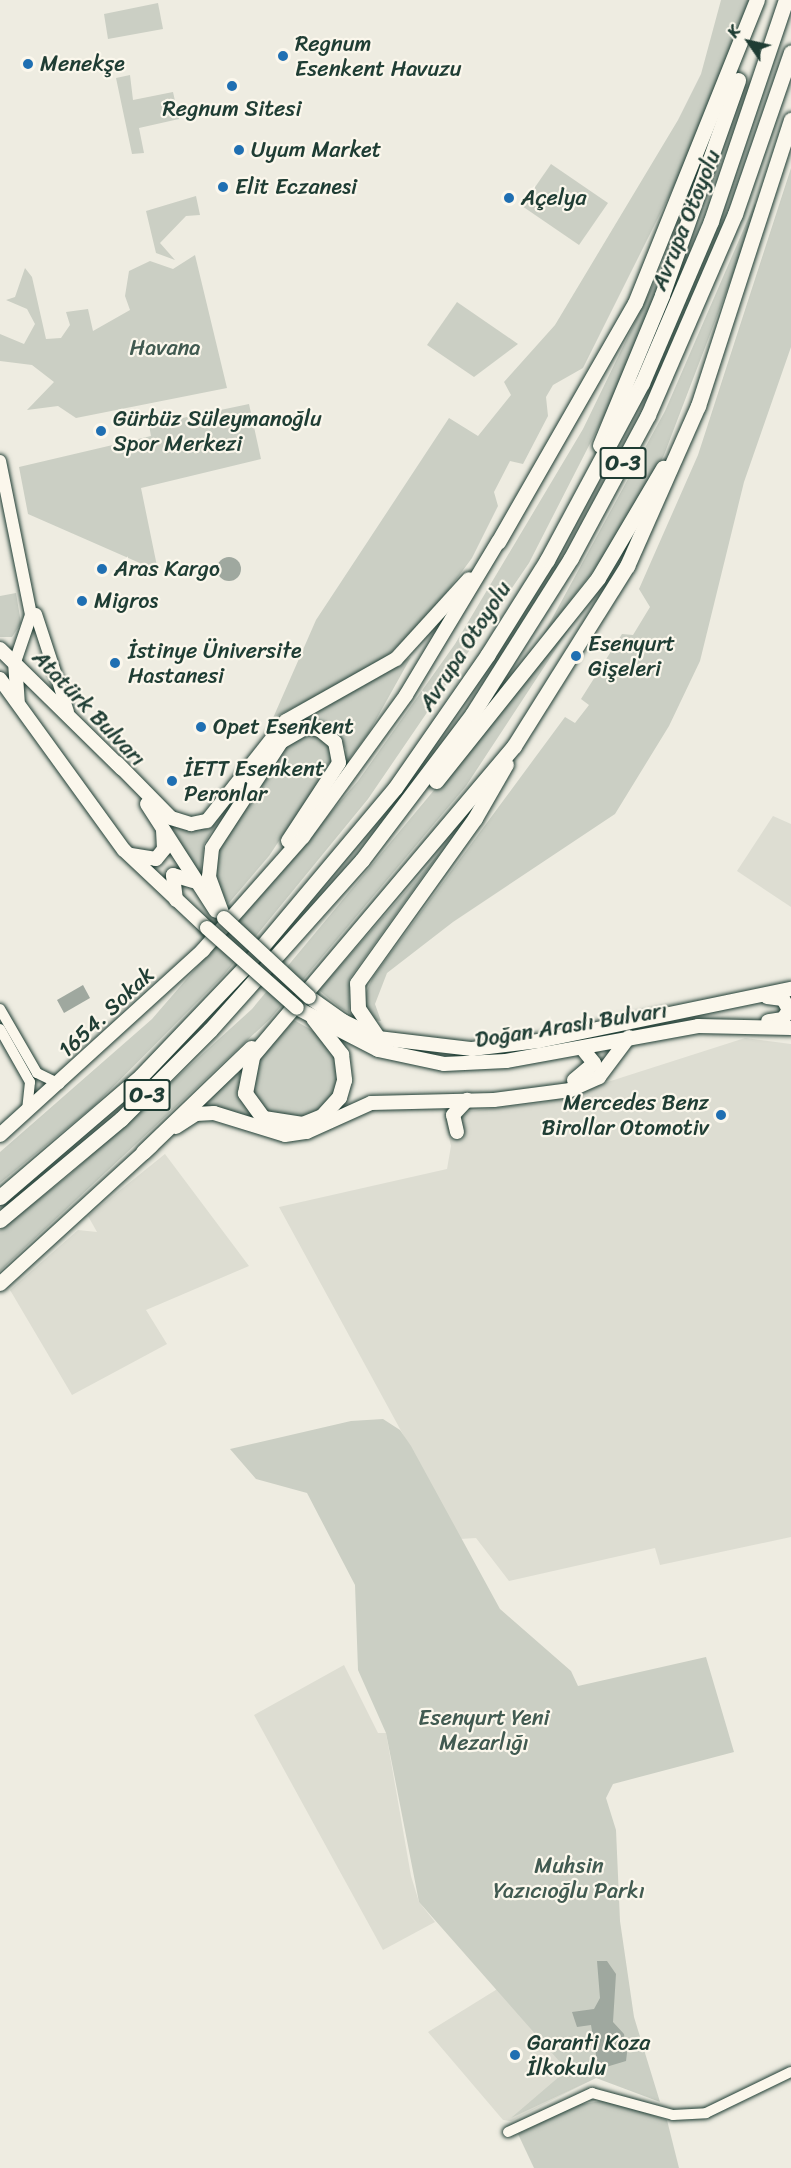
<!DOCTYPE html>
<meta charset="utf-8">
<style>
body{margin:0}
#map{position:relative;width:791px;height:2168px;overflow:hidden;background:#eeece1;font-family:Sriracha,sans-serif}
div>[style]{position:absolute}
.built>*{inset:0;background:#ddddd2}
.green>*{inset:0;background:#cbcfc4}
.water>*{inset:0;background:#9fa89f}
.round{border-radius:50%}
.roads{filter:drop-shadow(0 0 2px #1f3d34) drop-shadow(0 0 2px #1f3d34)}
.tertiary>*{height:10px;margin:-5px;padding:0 5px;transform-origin:5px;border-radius:5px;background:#fbf7ec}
.secondary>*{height:12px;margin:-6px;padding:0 6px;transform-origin:6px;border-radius:6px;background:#fbf7ec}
.primary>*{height:14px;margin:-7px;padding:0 7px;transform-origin:7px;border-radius:7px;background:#fbf7ec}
.motorway>*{height:15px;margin:-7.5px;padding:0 7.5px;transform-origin:7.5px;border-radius:7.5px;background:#fbf7ec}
.bridges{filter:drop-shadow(0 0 2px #1f3d34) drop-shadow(0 0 2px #1f3d34)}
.primary-bridge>*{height:14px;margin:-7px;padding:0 7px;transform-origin:7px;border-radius:7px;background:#fbf7ec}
.dots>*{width:16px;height:16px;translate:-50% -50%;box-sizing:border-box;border:3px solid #fbf7ec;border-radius:50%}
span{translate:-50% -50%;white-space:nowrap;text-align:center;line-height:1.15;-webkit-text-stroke:4.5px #fbf7ec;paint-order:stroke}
.shield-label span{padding:2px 4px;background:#fbf7ec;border:2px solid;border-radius:4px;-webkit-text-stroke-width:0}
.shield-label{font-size:21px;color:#1f3d34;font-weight:700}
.poi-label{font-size:22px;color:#1f3d34}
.left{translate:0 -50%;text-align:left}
.right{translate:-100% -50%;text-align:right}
.street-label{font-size:22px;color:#1f3d34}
.park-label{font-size:22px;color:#415a51}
.north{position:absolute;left:719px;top:12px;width:60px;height:60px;-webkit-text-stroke:4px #fbf7ec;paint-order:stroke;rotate:304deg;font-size:16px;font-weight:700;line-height:24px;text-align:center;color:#1f3d34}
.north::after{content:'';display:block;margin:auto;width:21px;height:27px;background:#1f3d34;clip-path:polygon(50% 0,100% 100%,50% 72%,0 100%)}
</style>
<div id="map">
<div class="built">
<i style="clip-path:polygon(773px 816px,791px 824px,791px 907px,737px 871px)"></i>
<i style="clip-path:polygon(745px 1038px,791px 1044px,791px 1537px,660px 1565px,655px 1548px,509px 1581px,476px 1538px,460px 1539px,279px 1207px,447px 1169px,451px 1146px,444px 1114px,542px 1103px)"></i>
<i style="clip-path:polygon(165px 1154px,249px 1266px,146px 1310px,167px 1344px,72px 1395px,10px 1290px,78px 1230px,97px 1232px,88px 1216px)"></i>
<i style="clip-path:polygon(344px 1665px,378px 1733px,386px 1733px,411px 1876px,419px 1902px,435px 1922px,383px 1950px,254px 1715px)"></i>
<i style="clip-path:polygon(487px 1974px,596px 2078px,511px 2121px,503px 2120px,428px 2032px,499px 1988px)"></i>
</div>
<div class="green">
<i style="clip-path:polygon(721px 0,749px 0,685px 164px,583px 368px,553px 385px,546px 397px,548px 416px,523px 464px,510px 461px,494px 492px,498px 506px,472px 558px,423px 624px,374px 667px,273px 718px,316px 620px,449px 418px,478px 436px,511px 395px,504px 382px,555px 325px,678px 120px,701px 74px)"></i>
<i style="clip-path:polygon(158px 3px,163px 29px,108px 39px,104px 14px)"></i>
<i style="clip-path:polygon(130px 75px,133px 100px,173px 92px,179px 119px,139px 128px,144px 153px,132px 154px,116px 78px)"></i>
<i style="clip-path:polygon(551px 164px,608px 203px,579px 245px,522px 206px)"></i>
<i style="clip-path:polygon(791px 168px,791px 347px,744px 482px,700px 661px,669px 726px,615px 814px,453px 922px,387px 973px,375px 1004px,381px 1021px,373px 1020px,363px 999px,373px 977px,565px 717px,575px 723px,589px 705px,581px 699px,622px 634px,633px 635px,650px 607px,639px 589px,698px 455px)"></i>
<i style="clip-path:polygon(196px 196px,200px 215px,186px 216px,160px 243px,175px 260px,156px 253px,146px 211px)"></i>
<i style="clip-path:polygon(755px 203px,756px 214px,664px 455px,628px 526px,542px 637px,665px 411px)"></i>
<i style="clip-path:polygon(684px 221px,622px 381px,529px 563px,368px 799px,223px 976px,94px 1106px,0 1183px,0 1152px,152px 1019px,358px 781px,455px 644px,583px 429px)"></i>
<i style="clip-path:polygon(195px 255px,227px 388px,76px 418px,58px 406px,27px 410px,54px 382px,32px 365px,0 361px,0 334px,24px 344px,35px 324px,27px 309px,6px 300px,15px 297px,25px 268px,32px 277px,46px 339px,61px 338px,70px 325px,66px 312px,88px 309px,93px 331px,130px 310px,125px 296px,129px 271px,150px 261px,173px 269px)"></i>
<i style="clip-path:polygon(457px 302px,518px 344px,474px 377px,427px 345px)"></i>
<i style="clip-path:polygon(249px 404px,261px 459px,141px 488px,158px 571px,28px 514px,19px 467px,151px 436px,149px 425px)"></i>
<i style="clip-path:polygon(16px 593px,21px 623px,12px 637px,0 637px,0 596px)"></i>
<i style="clip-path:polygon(573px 623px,466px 786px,270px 1019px,0 1271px,0 1230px,68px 1176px,252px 1009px)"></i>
<i style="clip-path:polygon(411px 657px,368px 734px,343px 767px,346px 750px,338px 735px,303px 717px)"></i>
<i style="clip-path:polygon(316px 733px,331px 748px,331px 763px,269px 856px,228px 904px,214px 875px,216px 853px,285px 745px,295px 736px)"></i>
<i style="clip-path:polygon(216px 824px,204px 844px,200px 877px,171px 826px,190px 831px)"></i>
<i style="clip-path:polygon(442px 850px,350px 978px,349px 1013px,339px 1007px,319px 990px)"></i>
<i style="clip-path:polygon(294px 1020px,322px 1036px,335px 1054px,338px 1083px,329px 1101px,308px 1117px,266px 1114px,252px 1096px,254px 1066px)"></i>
<i style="clip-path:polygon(235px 1072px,240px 1074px,240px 1089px,262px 1122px,200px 1107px)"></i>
<i style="clip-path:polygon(383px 1419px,400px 1430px,411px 1446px,500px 1609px,571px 1671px,578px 1686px,706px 1657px,734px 1752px,613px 1784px,606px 1798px,616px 1830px,620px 1921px,634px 2017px,660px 2102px,596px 2078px,511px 2118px,567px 2070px,419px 1902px,386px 1733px,358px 1670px,355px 1585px,307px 1493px,256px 1479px,230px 1449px,351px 1421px)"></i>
<i style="clip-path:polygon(607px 2100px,667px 2120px,679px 2168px,534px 2168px,518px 2134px,576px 2105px)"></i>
</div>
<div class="water">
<i class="round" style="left:217px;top:557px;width:24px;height:24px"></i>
<i style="clip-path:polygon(83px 985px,90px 998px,64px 1013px,57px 1000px)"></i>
<i style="clip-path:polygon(597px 1961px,607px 1961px,616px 1974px,613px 2022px,624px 2034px,627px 2053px,626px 2061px,606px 2067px,597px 2061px,591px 2025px,577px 2027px,572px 2012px,594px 2009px,600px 1998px)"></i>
</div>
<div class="roads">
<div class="tertiary">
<i style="left:0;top:1009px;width:74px;rotate:60deg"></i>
<i style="left:37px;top:1073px;width:25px;rotate:26deg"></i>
<i style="left:0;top:1029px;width:61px;rotate:60.5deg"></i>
<i style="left:30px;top:1082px;width:28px;rotate:96deg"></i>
<i style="left:508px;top:2132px;width:93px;rotate:-24.9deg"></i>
<i style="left:592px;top:2093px;width:84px;rotate:15.2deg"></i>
<i style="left:673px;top:2115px;width:33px;rotate:-3deg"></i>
<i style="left:706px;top:2113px;width:94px;rotate:-25.8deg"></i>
</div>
<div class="secondary">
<i style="left:0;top:461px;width:157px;rotate:78.6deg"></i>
<i style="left:31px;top:615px;width:50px;rotate:108.8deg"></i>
<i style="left:36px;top:614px;width:103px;rotate:71.9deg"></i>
</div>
<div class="primary">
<i style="left:0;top:649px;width:171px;rotate:44.5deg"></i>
<i style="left:15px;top:662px;width:39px;rotate:86deg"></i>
<i style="left:0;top:679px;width:211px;rotate:54.1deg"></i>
<i style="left:124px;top:850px;width:114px;rotate:43.2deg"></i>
<i style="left:117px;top:763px;width:77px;rotate:45.5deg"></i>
<i style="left:171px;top:818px;width:21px;rotate:17deg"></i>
<i style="left:191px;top:824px;width:16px;rotate:-11deg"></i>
<i style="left:207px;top:821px;width:127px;rotate:-51.7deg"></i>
<i style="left:286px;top:721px;width:126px;rotate:-29.4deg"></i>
<i style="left:396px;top:659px;width:108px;rotate:-47.6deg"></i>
<i style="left:147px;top:804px;width:127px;rotate:57.2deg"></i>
<i style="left:131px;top:855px;width:25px;rotate:9deg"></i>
<i style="left:156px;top:859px;width:13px;rotate:-51deg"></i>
<i style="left:164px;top:849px;width:18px;rotate:-93deg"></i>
<i style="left:176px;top:900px;width:25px;rotate:-97deg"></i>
<i style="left:173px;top:875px;width:21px;rotate:17deg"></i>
<i style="left:224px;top:918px;width:44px;rotate:-110.1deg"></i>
<i style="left:209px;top:877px;width:29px;rotate:-84deg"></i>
<i style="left:212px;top:848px;width:126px;rotate:-56.9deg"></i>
<i style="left:281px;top:742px;width:30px;rotate:-30deg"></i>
<i style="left:307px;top:727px;width:13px;rotate:13deg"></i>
<i style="left:320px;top:730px;width:19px;rotate:39deg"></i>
<i style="left:335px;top:742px;width:21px;rotate:79deg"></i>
<i style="left:339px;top:763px;width:93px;rotate:123.2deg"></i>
<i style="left:309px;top:997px;width:42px;rotate:35.2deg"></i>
<i style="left:343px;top:1021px;width:39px;rotate:26deg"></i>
<i style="left:378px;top:1038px;width:95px;rotate:6.7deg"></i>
<i style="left:472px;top:1049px;width:67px;rotate:-6.8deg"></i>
<i style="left:539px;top:1041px;width:257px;rotate:-11.7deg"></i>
<i style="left:767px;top:997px;width:16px;rotate:7deg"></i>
<i style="left:783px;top:999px;width:13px;rotate:61deg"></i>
<i style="left:789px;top:1010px;width:11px;rotate:124deg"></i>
<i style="left:783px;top:1019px;width:15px;rotate:172deg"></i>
<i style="left:297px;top:1008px;width:91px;rotate:27.4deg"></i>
<i style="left:378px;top:1050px;width:67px;rotate:12deg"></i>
<i style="left:444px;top:1064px;width:62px;rotate:-2.8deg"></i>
<i style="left:506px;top:1061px;width:195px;rotate:-10.3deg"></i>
<i style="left:698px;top:1026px;width:93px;rotate:1.2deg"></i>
<i style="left:574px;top:1080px;width:26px;rotate:-40deg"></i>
<i style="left:594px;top:1063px;width:19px;rotate:-129deg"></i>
<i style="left:176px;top:1127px;width:24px;rotate:-33deg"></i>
<i style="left:196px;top:1114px;width:18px;rotate:-3deg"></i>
<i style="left:214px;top:1113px;width:74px;rotate:17.2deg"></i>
<i style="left:285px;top:1135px;width:22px;rotate:-8deg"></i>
<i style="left:307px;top:1132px;width:70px;rotate:-24.4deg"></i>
<i style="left:371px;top:1103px;width:123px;rotate:-1.4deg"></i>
<i style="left:494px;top:1100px;width:77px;rotate:-7.5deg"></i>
<i style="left:570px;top:1090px;width:32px;rotate:-24deg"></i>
<i style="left:599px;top:1077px;width:50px;rotate:-53.1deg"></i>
<i style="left:457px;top:1132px;width:17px;rotate:-103deg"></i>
<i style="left:453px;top:1115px;width:21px;rotate:-47deg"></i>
<i style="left:0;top:1135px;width:275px;rotate:-42.3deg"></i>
<i style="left:203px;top:950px;width:151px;rotate:-48.5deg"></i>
<i style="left:303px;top:837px;width:175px;rotate:-54deg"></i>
<i style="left:406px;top:695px;width:179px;rotate:-59deg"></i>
<i style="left:0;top:1284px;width:205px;rotate:-42.4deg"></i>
</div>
<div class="motorway">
<i style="left:600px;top:445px;width:162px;rotate:-67.5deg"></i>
<i style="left:662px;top:295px;width:228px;rotate:-70.5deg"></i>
<i style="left:498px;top:542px;width:275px;rotate:-60.2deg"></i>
<i style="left:635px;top:303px;width:327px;rotate:-68.1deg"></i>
<i style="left:436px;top:781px;width:260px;rotate:-51.4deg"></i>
<i style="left:598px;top:578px;width:128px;rotate:-59.4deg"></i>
<i style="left:313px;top:1018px;width:46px;rotate:52.1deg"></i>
<i style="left:341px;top:1054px;width:26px;rotate:83deg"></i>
<i style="left:344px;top:1080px;width:18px;rotate:106deg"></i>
<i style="left:339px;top:1097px;width:25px;rotate:132deg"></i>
<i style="left:322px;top:1116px;width:22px;rotate:158deg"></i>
<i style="left:302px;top:1124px;width:39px;rotate:-171deg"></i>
<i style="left:263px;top:1118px;width:31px;rotate:-126deg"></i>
<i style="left:245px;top:1093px;width:38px;rotate:-79deg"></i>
<i style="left:252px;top:1056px;width:406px;rotate:-49.8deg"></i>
<i style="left:514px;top:746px;width:213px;rotate:-57.9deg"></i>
<i style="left:627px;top:566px;width:175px;rotate:-66.1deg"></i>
<i style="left:698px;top:406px;width:301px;rotate:-72deg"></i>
<i style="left:378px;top:1038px;width:36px;rotate:-124deg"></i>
<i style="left:358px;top:1008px;width:25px;rotate:-92deg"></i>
<i style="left:357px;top:983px;width:203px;rotate:-54.4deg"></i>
<i style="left:475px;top:818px;width:62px;rotate:-60.1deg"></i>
<i style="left:143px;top:1152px;width:150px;rotate:-43.9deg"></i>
<i style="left:0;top:1197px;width:186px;rotate:-40.6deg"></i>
<i style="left:141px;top:1076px;width:148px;rotate:-46.4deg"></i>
<i style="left:243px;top:969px;width:236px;rotate:-50deg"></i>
<i style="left:395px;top:788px;width:163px;rotate:-55.2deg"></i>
<i style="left:488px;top:654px;width:111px;rotate:-57.9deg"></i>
<i style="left:547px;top:560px;width:201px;rotate:-61.8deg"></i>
<i style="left:642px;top:383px;width:176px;rotate:-66.9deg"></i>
<i style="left:711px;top:221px;width:233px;rotate:-71.3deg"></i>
<i style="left:0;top:1220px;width:158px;rotate:-39.9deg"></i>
<i style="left:121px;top:1119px;width:126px;rotate:-45deg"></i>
<i style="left:210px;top:1030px;width:228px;rotate:-48.2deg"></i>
<i style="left:362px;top:860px;width:184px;rotate:-52.9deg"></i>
<i style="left:473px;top:713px;width:183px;rotate:-57.7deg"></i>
<i style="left:571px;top:558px;width:162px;rotate:-61.7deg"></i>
<i style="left:648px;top:415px;width:219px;rotate:-66.6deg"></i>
<i style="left:735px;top:214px;width:171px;rotate:-70.9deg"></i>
</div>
</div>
<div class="bridges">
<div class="primary-bridge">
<i style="left:224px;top:918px;width:116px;rotate:42.9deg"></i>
<i style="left:207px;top:928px;width:120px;rotate:41.6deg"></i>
</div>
</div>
<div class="dots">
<i style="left:283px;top:56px;background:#1f6fb2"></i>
<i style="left:28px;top:64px;background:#1f6fb2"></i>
<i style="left:232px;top:86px;background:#1f6fb2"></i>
<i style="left:239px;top:150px;background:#1f6fb2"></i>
<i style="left:223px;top:187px;background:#1f6fb2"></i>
<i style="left:509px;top:198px;background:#1f6fb2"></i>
<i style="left:101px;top:431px;background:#1f6fb2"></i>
<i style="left:102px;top:569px;background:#1f6fb2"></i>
<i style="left:82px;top:601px;background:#1f6fb2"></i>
<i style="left:576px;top:656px;background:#1f6fb2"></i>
<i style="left:115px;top:663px;background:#1f6fb2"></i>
<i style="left:201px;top:727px;background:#1f6fb2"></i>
<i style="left:172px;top:781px;background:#1f6fb2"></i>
<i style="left:721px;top:1115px;background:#1f6fb2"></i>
<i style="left:515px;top:2055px;background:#1f6fb2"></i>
</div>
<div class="shield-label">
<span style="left:623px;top:463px">O-3</span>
<span style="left:147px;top:1095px">O-3</span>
</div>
<div class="poi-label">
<span class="left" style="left:295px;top:56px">Regnum<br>Esenkent Havuzu</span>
<span class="left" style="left:40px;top:64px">Menekşe</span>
<span style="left:232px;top:109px">Regnum Sitesi</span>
<span class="left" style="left:251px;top:150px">Uyum Market</span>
<span class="left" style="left:235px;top:187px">Elit Eczanesi</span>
<span class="left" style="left:521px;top:198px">Açelya</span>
<span class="left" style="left:113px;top:431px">Gürbüz Süleymanoğlu<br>Spor Merkezi</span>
<span class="left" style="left:114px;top:569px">Aras Kargo</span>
<span class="left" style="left:94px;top:601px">Migros</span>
<span class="left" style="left:588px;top:656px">Esenyurt<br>Gişeleri</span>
<span class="left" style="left:128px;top:663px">İstinye Üniversite<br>Hastanesi</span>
<span class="left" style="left:213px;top:727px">Opet Esenkent</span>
<span class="left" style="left:184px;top:781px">İETT Esenkent<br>Peronlar</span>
<span class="right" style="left:709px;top:1115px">Mercedes Benz<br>Birollar Otomotiv</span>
<span class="left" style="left:527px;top:2055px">Garanti Koza<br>İlkokulu</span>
</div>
<div class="street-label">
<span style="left:686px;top:220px;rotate:-68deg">Avrupa Otoyolu</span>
<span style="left:465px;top:646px;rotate:-57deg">Avrupa Otoyolu</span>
<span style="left:89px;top:708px;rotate:46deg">Atatürk Bulvarı</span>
<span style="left:106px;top:1012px;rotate:-43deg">1654. Sokak</span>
<span style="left:571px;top:1025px;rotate:-9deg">Doğan Araslı Bulvarı</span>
</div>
<div class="park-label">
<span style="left:165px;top:348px">Havana</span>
<span style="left:484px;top:1730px">Esenyurt Yeni<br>Mezarlığı</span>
<span style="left:569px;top:1878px">Muhsin<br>Yazıcıoğlu Parkı</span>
</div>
<div class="north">K</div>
</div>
